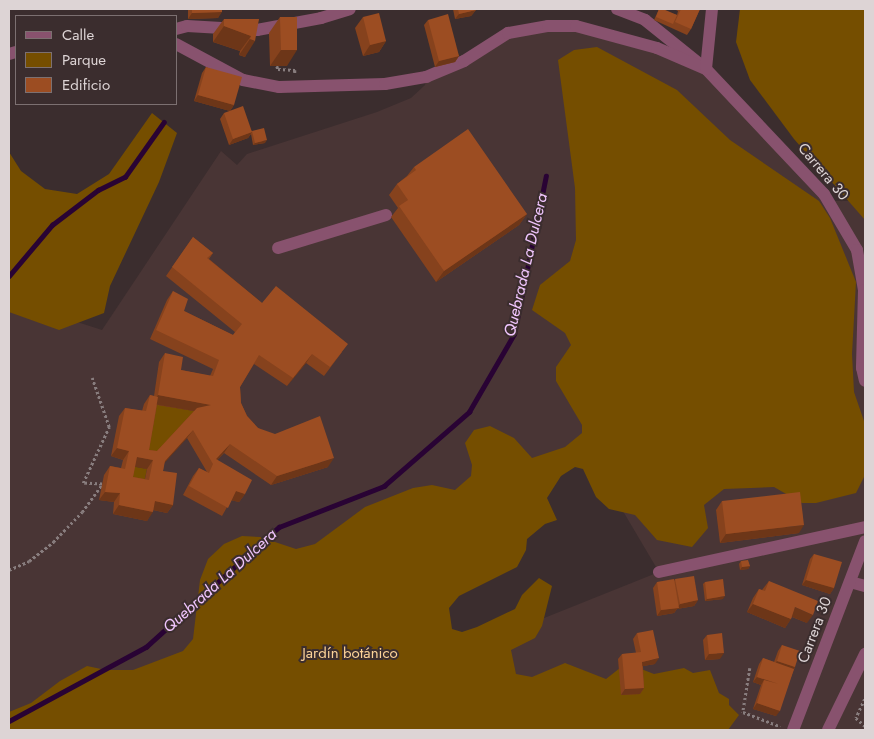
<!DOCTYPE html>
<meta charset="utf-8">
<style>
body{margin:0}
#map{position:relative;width:874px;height:739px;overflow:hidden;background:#3b2d2e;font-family:Jost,sans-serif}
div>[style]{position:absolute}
.built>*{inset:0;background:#493535}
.green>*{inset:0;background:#754e00}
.stream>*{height:4.5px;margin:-2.25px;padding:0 2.25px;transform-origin:2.25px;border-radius:2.25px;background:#290334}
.path>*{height:2.5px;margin-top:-1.25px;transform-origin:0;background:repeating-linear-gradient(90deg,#887d7e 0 2.5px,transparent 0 5px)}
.minor>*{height:12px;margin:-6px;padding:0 6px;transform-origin:6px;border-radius:6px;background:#88526e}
.wall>*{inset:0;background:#86421d}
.shaded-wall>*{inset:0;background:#6d3618}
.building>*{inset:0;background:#9c4d22}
span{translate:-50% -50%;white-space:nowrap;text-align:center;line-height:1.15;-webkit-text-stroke:4px #3b2d2e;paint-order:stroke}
.street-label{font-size:15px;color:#ddd4d5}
.park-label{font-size:15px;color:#fdd398}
.water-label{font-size:16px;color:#f0c5fd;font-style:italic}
.frame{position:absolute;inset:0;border:10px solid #ddd4d5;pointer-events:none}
.legend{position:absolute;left:15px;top:15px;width:162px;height:90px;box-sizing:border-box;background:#3b2d2e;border:1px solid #7c7071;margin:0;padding:6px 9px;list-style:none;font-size:15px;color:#ddd4d5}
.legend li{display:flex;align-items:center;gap:10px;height:25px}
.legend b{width:25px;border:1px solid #7c7071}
</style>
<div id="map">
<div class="built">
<i style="clip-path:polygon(evenodd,576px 26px,706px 69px,829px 201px,865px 201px,865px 730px,9px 730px,9px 300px,102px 330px,221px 151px,237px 165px,247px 154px,377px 112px,411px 98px,425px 85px,426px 77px,508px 33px,576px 26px,585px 447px,659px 572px,507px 633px,430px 653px,401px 545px,585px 447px)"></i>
</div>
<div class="green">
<i style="clip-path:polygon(740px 9px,865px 9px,865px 220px,794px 139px,750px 80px,736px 42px)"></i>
<i style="clip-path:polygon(597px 47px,677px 90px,730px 140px,819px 201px,830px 218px,856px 282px,852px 354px,854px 392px,864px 421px,865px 475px,856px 493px,816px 503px,802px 503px,774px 487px,724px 489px,704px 505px,708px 528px,692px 547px,657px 540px,635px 515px,609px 509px,596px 497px,583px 469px,575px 467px,561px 476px,547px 498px,557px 520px,545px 524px,527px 539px,526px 550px,517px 567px,459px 596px,449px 608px,452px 629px,462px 632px,477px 627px,515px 609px,522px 595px,539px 578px,552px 586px,542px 626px,535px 638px,511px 650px,516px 674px,532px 677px,565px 663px,606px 679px,620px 668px,636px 667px,654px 674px,684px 668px,693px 673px,710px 670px,719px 693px,729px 699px,729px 705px,739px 715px,728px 730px,9px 730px,9px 712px,31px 703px,60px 681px,87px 666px,106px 670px,133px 670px,183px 651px,193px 639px,200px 580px,208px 559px,224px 544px,242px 536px,260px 537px,296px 549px,315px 544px,365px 507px,413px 488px,432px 485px,455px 490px,471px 476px,472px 465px,465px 443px,474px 430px,490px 426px,514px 438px,532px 458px,565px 447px,582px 433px,582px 425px,556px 381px,556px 367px,571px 345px,565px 333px,532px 310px,540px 285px,570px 261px,576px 240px,575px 188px,558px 60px,574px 50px)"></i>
<i style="clip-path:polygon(152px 113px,177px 133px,159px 182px,110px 286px,104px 313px,59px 330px,9px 312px,9px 152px,21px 171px,45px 189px,77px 194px,109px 174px)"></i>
<i style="clip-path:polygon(153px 404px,206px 413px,151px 460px,143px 458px)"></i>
<i style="clip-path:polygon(131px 466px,147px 469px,143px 488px,127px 485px)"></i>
</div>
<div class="stream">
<i style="left:9px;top:276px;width:67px;rotate:-49.9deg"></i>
<i style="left:52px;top:225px;width:58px;rotate:-37.3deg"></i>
<i style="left:98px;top:190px;width:30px;rotate:-26deg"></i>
<i style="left:125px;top:177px;width:67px;rotate:-54.7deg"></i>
<i style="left:9px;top:721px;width:156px;rotate:-28.4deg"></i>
<i style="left:146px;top:647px;width:179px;rotate:-42.1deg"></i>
<i style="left:279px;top:527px;width:113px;rotate:-21.3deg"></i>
<i style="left:384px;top:486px;width:113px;rotate:-41deg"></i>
<i style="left:469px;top:412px;width:90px;rotate:-60deg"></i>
<i style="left:514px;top:334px;width:161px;rotate:-78.6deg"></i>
</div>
<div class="path">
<i style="left:277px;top:66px;width:3px;rotate:72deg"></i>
<i style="left:278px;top:69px;width:17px;rotate:3deg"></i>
<i style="left:295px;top:70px;width:3px;rotate:90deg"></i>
<i style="left:9px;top:570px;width:22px;rotate:-24deg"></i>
<i style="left:29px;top:561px;width:31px;rotate:-38deg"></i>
<i style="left:53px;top:542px;width:42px;rotate:-46deg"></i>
<i style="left:82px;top:512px;width:34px;rotate:-54deg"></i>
<i style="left:102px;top:484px;width:19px;rotate:-177deg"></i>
<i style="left:83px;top:483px;width:62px;rotate:-65.1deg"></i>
<i style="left:109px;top:427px;width:52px;rotate:-109.1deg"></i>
<i style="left:750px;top:668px;width:45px;rotate:99deg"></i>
<i style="left:743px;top:712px;width:40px;rotate:21deg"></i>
<i style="left:865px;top:699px;width:21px;rotate:115deg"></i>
<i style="left:856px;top:718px;width:12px;rotate:42deg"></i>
</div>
<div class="minor">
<i style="left:617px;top:9px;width:30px;rotate:21deg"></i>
<i style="left:645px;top:20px;width:78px;rotate:38.8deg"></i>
<i style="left:706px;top:69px;width:172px;rotate:46.7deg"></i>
<i style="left:824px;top:194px;width:65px;rotate:59.5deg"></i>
<i style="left:857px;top:250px;width:41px;rotate:80.1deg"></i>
<i style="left:864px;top:290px;width:78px;rotate:91.5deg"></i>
<i style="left:862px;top:368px;width:13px;rotate:77deg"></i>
<i style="left:176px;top:29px;width:11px;rotate:-15deg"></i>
<i style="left:187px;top:26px;width:70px;rotate:3.3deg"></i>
<i style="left:257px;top:30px;width:65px;rotate:-10.6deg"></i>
<i style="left:321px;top:18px;width:30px;rotate:-17deg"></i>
<i style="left:176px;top:44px;width:76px;rotate:28.2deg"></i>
<i style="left:243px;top:80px;width:37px;rotate:11deg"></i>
<i style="left:279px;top:87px;width:106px;rotate:-1.6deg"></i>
<i style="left:385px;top:84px;width:42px;rotate:-9.7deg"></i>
<i style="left:426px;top:77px;width:41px;rotate:-22.8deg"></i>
<i style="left:464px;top:61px;width:52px;rotate:-32.5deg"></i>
<i style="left:508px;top:33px;width:41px;rotate:-9.9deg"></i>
<i style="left:548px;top:26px;width:28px"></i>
<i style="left:576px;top:26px;width:84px;rotate:15.2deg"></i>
<i style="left:657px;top:48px;width:53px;rotate:23.2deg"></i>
<i style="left:9px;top:54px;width:7px;rotate:-16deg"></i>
<i style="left:706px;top:69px;width:60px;rotate:-84.3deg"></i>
<i style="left:278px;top:248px;width:113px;rotate:-17deg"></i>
<i style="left:659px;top:572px;width:211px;rotate:-12.3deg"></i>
<i style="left:850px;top:582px;width:16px;rotate:15deg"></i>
<i style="left:793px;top:730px;width:202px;rotate:-69.1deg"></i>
<i style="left:828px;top:730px;width:85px;rotate:-64deg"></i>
</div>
<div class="wall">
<i style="clip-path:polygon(188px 9px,222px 9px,218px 18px,188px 19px)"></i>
<i style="clip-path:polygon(453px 9px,475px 9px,476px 10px,471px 16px,455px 19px)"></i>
<i style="clip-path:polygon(659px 9px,677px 15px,678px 11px,674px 9px,700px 9px,691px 29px,687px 35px,654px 20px)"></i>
<i style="clip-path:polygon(280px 17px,287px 66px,270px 66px,269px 33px)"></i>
<i style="clip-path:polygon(363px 17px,386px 41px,379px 52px,363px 56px,355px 28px)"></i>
<i style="clip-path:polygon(224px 19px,259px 19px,245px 57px,239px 55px,240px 51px,213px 42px,213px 34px)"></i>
<i style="clip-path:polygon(428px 20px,459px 56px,455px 62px,435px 67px,424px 25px)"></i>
<i style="clip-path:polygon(206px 67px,234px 105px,230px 111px,194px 101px,202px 73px)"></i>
<i style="clip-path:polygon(224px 113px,252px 131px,265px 143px,253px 145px,251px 134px,248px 138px,229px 145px,220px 119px)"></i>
<i style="clip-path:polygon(414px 167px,527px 214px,519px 225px,436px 282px,391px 217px,398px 208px,389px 195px,397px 184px,407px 176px)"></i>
<i style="clip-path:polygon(evenodd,193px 237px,213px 253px,209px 259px,262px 303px,342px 352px,324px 376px,306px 363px,287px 386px,254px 364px,240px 387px,241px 403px,247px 416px,258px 428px,328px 467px,271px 485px,224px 453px,217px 460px,245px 494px,239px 502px,231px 500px,222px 516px,183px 495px,193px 476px,199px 468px,207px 472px,187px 438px,164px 463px,163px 471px,173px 505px,167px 513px,153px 510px,147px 521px,113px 514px,114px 502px,99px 500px,104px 475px,110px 466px,121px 468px,123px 460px,111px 456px,119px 416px,125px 408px,142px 411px,144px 404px,150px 395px,154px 396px,159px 362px,165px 353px,181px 370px,210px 376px,213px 369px,150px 339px,167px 300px,173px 291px,184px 311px,233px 335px,235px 332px,166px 276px,193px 237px,157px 405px,194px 411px,157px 451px,149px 450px,157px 405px,193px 237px,135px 466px,147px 469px,145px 479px,133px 477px,135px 466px)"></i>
<i style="clip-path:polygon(722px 501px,799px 533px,720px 543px,716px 510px)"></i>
<i style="clip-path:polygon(814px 554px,834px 588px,830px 594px,802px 585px,810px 559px)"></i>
<i style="clip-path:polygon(741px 561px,750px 566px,748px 569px,740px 570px,739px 564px)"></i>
<i style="clip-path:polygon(675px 579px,698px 600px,694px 606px,677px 609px,674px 613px,657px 616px,653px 588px,657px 582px,674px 581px)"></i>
<i style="clip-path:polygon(769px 581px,807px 623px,792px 617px,785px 628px,747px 612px,753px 598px,759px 589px,762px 590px)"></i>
<i style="clip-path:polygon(705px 582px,723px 599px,705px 601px,703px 584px)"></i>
<i style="clip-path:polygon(637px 633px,655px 664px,643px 666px,644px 688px,640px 694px,621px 695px,618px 659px,622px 654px,636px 653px,633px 639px)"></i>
<i style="clip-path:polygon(707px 635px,720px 659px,705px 660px,703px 640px)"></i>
<i style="clip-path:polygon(782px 645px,795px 667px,776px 716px,753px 709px,761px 685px,753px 682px,759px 664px,763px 658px,774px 662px,778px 651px)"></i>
</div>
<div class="shaded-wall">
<i style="clip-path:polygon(476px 10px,471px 16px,455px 19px,459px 14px)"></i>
<i style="clip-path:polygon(222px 12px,218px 18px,188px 19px,192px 13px)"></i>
<i style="clip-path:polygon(224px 26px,251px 36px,240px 51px,213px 42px)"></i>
<i style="clip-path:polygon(250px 39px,255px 41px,245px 57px,239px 55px)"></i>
<i style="clip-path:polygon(386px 41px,379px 52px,363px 56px,370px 45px)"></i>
<i style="clip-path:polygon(281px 50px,297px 50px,287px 66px,270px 66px)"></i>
<i style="clip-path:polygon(459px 56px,455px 62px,435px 67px,439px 61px)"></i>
<i style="clip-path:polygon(198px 95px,234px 105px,230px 111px,194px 101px)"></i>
<i style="clip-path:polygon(252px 132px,248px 138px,229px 145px,233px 139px)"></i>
<i style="clip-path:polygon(267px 140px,265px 143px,253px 145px,255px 143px)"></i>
<i style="clip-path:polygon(527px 214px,519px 225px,436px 282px,444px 271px)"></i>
<i style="clip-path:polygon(312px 354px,306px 363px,287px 386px,293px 378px)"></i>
<i style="clip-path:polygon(158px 395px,211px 405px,206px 413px,153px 404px)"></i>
<i style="clip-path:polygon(193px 430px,187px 438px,159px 469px,165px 461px)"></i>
<i style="clip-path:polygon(230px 444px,224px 453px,213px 464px,216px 459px)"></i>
<i style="clip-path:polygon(117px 448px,129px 451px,123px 460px,111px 456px)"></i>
<i style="clip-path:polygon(137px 457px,153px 460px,147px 469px,131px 466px)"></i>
<i style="clip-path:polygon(334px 458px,328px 467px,271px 485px,277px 476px)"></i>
<i style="clip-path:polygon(236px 491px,245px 494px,239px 502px,230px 500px)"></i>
<i style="clip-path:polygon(105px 492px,120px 493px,114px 502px,99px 500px)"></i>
<i style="clip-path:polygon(155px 501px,173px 505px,167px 513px,149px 509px)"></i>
<i style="clip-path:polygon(119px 505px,153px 512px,147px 521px,113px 514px)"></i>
<i style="clip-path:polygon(804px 525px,799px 533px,720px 543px,726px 534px)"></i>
<i style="clip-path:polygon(750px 566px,748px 569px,740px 570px,742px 567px)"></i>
<i style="clip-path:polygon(806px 580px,834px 588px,830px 594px,802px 585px)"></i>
<i style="clip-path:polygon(725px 596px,723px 599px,705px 601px,707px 599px)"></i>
<i style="clip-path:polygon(698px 600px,694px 606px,677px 609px,674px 613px,657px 616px,661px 610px,677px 608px,680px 604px)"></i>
<i style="clip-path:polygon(753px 604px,791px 619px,785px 628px,747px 612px)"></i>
<i style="clip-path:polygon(795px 607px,813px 615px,807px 623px,790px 616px)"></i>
<i style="clip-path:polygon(724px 653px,720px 659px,705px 660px,709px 654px)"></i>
<i style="clip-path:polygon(659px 658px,655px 664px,638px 667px,642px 662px)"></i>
<i style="clip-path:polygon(777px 661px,795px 667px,791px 673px,773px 667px)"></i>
<i style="clip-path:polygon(757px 677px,779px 684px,764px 680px,761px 685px,753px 682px)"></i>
<i style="clip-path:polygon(644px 688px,640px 694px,621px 695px,625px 689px)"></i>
<i style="clip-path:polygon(757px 703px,780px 711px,776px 716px,753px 709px)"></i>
</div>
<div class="building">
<i style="clip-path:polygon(192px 9px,222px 9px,222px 12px,192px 13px)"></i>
<i style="clip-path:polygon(458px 9px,475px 9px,476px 10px,459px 14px)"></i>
<i style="clip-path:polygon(659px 9px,663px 9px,677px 15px,673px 24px,656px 17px)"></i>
<i style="clip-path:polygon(681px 9px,700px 9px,691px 29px,675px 22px)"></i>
<i style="clip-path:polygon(379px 13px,386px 41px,370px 45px,363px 17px)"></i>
<i style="clip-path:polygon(448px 14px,459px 56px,439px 61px,428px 20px)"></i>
<i style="clip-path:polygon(280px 17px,297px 17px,297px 50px,281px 50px)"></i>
<i style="clip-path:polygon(224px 19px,259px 19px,255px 41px,250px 39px,251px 36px,224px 26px)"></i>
<i style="clip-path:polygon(206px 67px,242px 77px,234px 105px,198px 95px)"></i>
<i style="clip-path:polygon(243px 106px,252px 132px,233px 139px,224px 113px)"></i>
<i style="clip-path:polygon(264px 128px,267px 140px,255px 143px,252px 131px)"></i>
<i style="clip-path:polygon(468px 129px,527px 214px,444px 271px,399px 206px,408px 200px,397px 184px,416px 170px,414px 167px)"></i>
<i style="clip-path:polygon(evenodd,193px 237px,213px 253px,207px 258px,262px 303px,276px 286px,348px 344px,330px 367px,312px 354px,293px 378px,259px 355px,240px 387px,241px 403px,247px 416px,258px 428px,275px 434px,320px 416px,334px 458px,277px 476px,230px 444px,216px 459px,252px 480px,245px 494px,236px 491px,228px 508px,189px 486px,199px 468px,209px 473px,213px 464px,193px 430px,165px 461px,163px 471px,177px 473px,173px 505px,155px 501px,153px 512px,119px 505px,120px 493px,105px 492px,110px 466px,125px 469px,129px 451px,117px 448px,125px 408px,146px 411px,150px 395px,158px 397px,149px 450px,157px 451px,197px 408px,211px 405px,158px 395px,165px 353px,183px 357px,181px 370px,213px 376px,219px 360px,156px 330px,173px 291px,188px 299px,184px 311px,233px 335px,242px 324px,172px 267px,193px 237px,137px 457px,153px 460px,149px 480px,133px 477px,137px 457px)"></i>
<i style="clip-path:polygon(800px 492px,804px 525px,726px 534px,722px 501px)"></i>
<i style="clip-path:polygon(814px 554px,842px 562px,834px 588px,806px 580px)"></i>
<i style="clip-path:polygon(748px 560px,750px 566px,742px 567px,741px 561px)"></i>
<i style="clip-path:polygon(694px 576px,698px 600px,680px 604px,675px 579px)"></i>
<i style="clip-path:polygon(674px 579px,679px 608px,661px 610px,657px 582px)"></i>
<i style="clip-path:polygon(723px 579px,725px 596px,707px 599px,705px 582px)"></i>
<i style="clip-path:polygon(769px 581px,818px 601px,813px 615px,795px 607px,791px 619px,753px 604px,759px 589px,765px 591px)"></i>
<i style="clip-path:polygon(653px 630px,659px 658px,642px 662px,644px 688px,625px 689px,622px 654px,641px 652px,637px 633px)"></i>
<i style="clip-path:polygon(722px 633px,724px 653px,709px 654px,707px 635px)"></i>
<i style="clip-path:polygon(782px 645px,800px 651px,795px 667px,777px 661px)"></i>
<i style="clip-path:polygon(763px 658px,794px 669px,780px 711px,757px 703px,764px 680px,779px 684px,757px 677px)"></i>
</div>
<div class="street-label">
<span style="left:823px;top:172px;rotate:50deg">Carrera 30</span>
<span style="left:815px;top:630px;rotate:-69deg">Carrera 30</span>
</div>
<div class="park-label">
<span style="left:350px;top:654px">Jardín botánico</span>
</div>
<div class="water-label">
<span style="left:526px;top:265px;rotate:-77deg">Quebrada La Dulcera</span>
<span style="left:220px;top:581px;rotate:-42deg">Quebrada La Dulcera</span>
</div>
<div class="frame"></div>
<ul class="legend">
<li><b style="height:6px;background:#88526e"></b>Calle</li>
<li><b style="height:14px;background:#754e00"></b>Parque</li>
<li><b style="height:14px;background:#9c4d22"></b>Edificio</li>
</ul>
</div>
